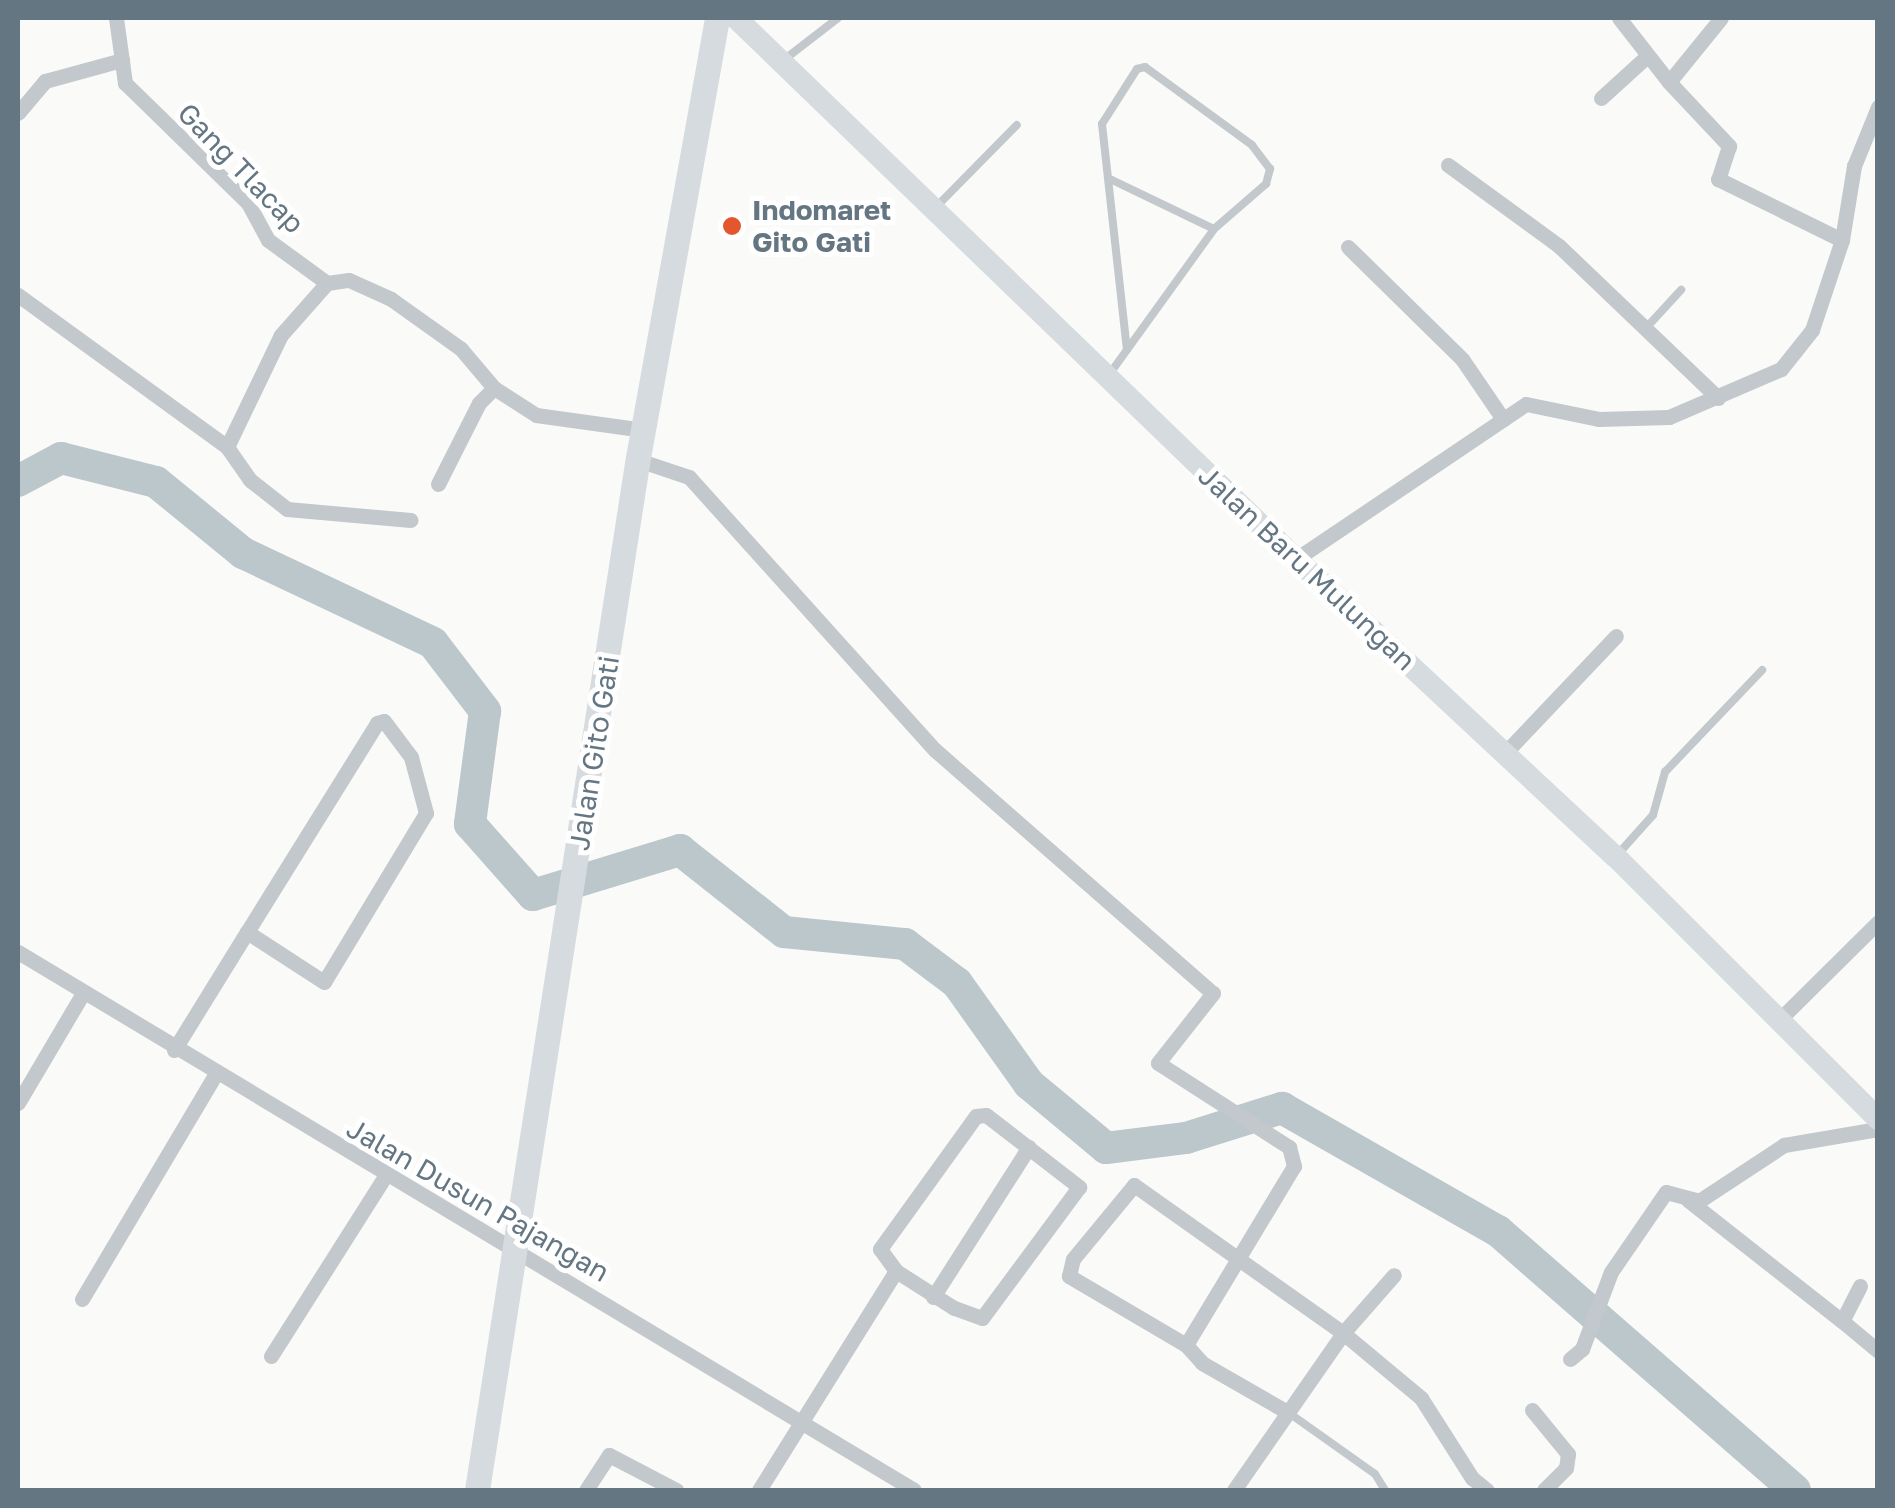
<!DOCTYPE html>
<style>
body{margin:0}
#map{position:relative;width:1895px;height:1508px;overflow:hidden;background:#fafaf8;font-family:"Golos Text",sans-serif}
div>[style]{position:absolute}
.river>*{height:32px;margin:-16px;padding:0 16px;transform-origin:16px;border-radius:16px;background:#bbc7cb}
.lane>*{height:8px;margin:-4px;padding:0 4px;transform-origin:4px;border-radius:4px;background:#c3c8cc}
.street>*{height:15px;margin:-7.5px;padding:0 7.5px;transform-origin:7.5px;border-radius:7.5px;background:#c3c8cc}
.secondary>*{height:22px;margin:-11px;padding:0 11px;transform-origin:11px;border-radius:11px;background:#d6dbdf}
.primary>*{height:25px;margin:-12.5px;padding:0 12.5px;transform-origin:12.5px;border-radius:12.5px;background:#d6dbdf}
.dots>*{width:28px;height:28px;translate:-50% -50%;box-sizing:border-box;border:5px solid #fff;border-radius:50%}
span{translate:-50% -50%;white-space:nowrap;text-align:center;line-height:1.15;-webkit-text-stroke:10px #fff;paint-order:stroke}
.street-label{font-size:28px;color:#657683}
.poi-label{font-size:28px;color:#657683;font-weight:700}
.left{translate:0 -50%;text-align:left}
.frame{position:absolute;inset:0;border:20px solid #657683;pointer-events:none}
</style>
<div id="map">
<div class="river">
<i style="left:18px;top:481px;width:49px;rotate:-28.1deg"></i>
<i style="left:61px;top:458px;width:98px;rotate:14.2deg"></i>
<i style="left:156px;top:482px;width:112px;rotate:39.2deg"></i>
<i style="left:243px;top:553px;width:210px;rotate:25.3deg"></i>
<i style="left:433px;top:643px;width:86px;rotate:52.6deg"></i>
<i style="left:485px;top:711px;width:114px;rotate:97.6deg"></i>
<i style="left:470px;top:824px;width:95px;rotate:48.4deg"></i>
<i style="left:533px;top:895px;width:154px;rotate:-17deg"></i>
<i style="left:680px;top:850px;width:132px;rotate:38.3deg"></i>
<i style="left:784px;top:932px;width:122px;rotate:5.7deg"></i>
<i style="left:905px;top:944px;width:65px;rotate:36.9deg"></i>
<i style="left:957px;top:983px;width:124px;rotate:54.5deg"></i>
<i style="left:1029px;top:1084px;width:100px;rotate:39.7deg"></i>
<i style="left:1106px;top:1148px;width:81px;rotate:-7.1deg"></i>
<i style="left:1186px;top:1138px;width:101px;rotate:-17.4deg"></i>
<i style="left:1282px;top:1108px;width:249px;rotate:29.7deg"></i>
<i style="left:1498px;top:1231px;width:394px;rotate:41.1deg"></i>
</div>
<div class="lane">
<i style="left:785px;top:59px;width:67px;rotate:-37.7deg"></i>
<i style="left:1110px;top:179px;width:115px;rotate:25.7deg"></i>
<i style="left:936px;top:207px;width:115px;rotate:-45.4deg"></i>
<i style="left:1646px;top:328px;width:52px;rotate:-47.4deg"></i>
<i style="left:1111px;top:372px;width:176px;rotate:-54.2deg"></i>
<i style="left:1214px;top:229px;width:69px;rotate:-40.9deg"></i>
<i style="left:1266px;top:184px;width:16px;rotate:-75deg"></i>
<i style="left:1270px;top:169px;width:30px;rotate:-127deg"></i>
<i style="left:1252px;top:145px;width:132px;rotate:-143.9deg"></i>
<i style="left:1145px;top:67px;width:8px;rotate:166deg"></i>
<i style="left:1137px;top:69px;width:65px;rotate:122.5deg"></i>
<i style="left:1102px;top:124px;width:227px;rotate:83.7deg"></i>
<i style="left:1619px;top:853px;width:51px;rotate:-48.2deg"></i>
<i style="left:1653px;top:815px;width:45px;rotate:-74.4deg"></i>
<i style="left:1665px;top:772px;width:141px;rotate:-46.4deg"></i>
<i style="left:1289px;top:1413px;width:105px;rotate:35.3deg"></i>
<i style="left:1375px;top:1474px;width:19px;rotate:58deg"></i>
</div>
<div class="street">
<i style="left:116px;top:18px;width:66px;rotate:82.1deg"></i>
<i style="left:125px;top:83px;width:172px;rotate:44.3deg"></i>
<i style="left:248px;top:203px;width:42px;rotate:61.6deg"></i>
<i style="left:268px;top:240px;width:73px;rotate:36.1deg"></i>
<i style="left:327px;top:283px;width:22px;rotate:-8deg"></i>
<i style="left:349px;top:280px;width:46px;rotate:24.3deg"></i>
<i style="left:391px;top:299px;width:86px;rotate:35.5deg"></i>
<i style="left:461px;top:349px;width:51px;rotate:49.8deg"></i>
<i style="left:494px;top:388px;width:50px;rotate:32.7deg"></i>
<i style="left:536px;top:415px;width:109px;rotate:7.9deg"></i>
<i style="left:1619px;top:18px;width:81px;rotate:52deg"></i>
<i style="left:1669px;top:82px;width:82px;rotate:-50.9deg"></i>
<i style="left:1669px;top:82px;width:88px;rotate:46.8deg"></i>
<i style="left:1729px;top:146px;width:35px;rotate:108deg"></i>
<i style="left:1718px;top:179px;width:138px;rotate:26.2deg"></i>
<i style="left:1601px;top:98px;width:61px;rotate:-42.3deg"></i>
<i style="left:18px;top:113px;width:42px;rotate:-49.8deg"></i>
<i style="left:45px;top:81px;width:80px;rotate:-15.3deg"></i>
<i style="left:1448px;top:165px;width:137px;rotate:36.1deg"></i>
<i style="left:1559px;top:246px;width:220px;rotate:43.7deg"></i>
<i style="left:1348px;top:247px;width:160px;rotate:44.5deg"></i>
<i style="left:1462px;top:359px;width:73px;rotate:55.7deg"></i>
<i style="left:18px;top:295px;width:258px;rotate:36deg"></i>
<i style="left:227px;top:447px;width:40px;rotate:55.1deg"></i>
<i style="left:250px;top:480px;width:47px;rotate:38.1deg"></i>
<i style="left:287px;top:509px;width:124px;rotate:5.1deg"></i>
<i style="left:227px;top:447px;width:124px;rotate:-64.3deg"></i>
<i style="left:281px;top:335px;width:69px;rotate:-48.5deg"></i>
<i style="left:638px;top:460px;width:54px;rotate:18.4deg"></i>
<i style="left:689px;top:477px;width:367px;rotate:48deg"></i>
<i style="left:935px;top:750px;width:369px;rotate:41.2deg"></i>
<i style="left:1213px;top:993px;width:89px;rotate:128.2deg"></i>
<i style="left:1158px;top:1063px;width:156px;rotate:32.7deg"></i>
<i style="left:1289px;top:1147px;width:20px;rotate:75deg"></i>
<i style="left:1294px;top:1166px;width:209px;rotate:121.1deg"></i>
<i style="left:1186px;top:1345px;width:24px;rotate:48deg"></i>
<i style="left:1202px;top:1363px;width:100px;rotate:29.9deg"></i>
<i style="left:438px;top:484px;width:91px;rotate:-63.2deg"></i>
<i style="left:479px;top:403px;width:21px;rotate:-45deg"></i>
<i style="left:1296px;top:559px;width:277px;rotate:-34deg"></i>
<i style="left:1526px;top:404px;width:75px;rotate:11.6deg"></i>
<i style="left:1599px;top:419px;width:70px;rotate:-1.6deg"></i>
<i style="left:1669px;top:417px;width:122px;rotate:-23.2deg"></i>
<i style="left:1781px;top:369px;width:50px;rotate:-51.5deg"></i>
<i style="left:1812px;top:330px;width:95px;rotate:-71.6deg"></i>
<i style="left:1842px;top:240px;width:75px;rotate:-80.8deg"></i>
<i style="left:1854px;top:166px;width:64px;rotate:-67.9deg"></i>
<i style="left:1503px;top:755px;width:164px;rotate:-46.5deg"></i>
<i style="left:18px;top:952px;width:1045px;rotate:30.98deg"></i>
<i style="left:1782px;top:1017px;width:135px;rotate:-44.7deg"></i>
<i style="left:174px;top:1050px;width:139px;rotate:-58.3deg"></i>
<i style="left:247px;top:932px;width:246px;rotate:-58.1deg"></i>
<i style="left:377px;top:723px;width:7px;rotate:-16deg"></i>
<i style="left:384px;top:721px;width:45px;rotate:53.1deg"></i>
<i style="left:411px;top:757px;width:58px;rotate:75deg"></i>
<i style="left:426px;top:813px;width:197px;rotate:121.1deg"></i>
<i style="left:324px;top:982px;width:92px;rotate:-147deg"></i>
<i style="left:18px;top:1103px;width:128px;rotate:-59.4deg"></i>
<i style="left:1688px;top:1200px;width:196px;rotate:38.2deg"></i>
<i style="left:1860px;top:1286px;width:39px;rotate:117deg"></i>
<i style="left:1842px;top:1321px;width:47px;rotate:39.8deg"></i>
<i style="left:933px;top:1297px;width:178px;rotate:-57.4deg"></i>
<i style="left:82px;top:1299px;width:261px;rotate:-59.3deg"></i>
<i style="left:1186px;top:1345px;width:136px;rotate:-149.5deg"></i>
<i style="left:1069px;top:1276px;width:17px;rotate:-77deg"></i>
<i style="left:1073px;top:1259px;width:96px;rotate:-50.5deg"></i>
<i style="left:1134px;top:1185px;width:256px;rotate:35.3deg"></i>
<i style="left:1343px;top:1333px;width:77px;rotate:-48.7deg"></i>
<i style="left:271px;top:1356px;width:211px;rotate:-57.6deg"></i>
<i style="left:1570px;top:1359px;width:16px;rotate:-40deg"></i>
<i style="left:1582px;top:1349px;width:82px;rotate:-69.4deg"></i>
<i style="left:1611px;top:1272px;width:97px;rotate:-55.5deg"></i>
<i style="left:1666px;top:1192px;width:34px;rotate:15deg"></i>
<i style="left:1699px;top:1201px;width:102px;rotate:-33.4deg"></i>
<i style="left:1784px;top:1145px;width:95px;rotate:-9.7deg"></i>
<i style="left:1532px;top:1410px;width:57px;rotate:50.7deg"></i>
<i style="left:1568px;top:1454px;width:14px;rotate:98deg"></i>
<i style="left:1566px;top:1468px;width:31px;rotate:135deg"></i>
<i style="left:586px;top:1490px;width:42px;rotate:-56.7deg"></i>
<i style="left:609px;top:1455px;width:76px;rotate:27.6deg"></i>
<i style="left:759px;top:1490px;width:258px;rotate:-58deg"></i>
<i style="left:896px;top:1271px;width:27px;rotate:-126deg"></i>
<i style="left:880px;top:1249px;width:164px;rotate:-54.2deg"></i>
<i style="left:976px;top:1116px;width:10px;rotate:-6deg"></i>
<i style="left:986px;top:1115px;width:118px;rotate:37.7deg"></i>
<i style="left:1079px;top:1187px;width:163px;rotate:126.5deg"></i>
<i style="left:982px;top:1318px;width:30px;rotate:-160deg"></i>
<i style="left:954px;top:1308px;width:69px;rotate:-147.5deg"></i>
<i style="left:1234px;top:1490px;width:191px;rotate:-55.2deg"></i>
<i style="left:1343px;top:1333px;width:102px;rotate:39.8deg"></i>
<i style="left:1421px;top:1398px;width:95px;rotate:57.5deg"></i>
<i style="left:1472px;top:1478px;width:19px;rotate:39deg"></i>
</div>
<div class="secondary">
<i style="left:736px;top:18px;width:779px;rotate:44.01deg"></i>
<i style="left:1296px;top:559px;width:436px;rotate:43deg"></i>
<i style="left:1615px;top:856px;width:372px;rotate:45deg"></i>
</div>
<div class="primary">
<i style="left:477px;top:1490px;width:1039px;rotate:-81.14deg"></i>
<i style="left:637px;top:463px;width:452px;rotate:-79.8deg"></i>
</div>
<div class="dots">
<i style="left:732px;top:226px;background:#e4572e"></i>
</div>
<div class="street-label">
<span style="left:241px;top:168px;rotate:46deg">Gang Tlacap</span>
<span style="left:1307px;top:568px;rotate:43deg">Jalan Baru Mulungan</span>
<span style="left:594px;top:753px;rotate:-81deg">Jalan Gito Gati</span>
<span style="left:478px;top:1200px;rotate:30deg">Jalan Dusun Pajangan</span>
</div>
<div class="poi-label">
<span class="left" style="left:752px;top:226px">Indomaret<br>Gito Gati</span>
</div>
<div class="frame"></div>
</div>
